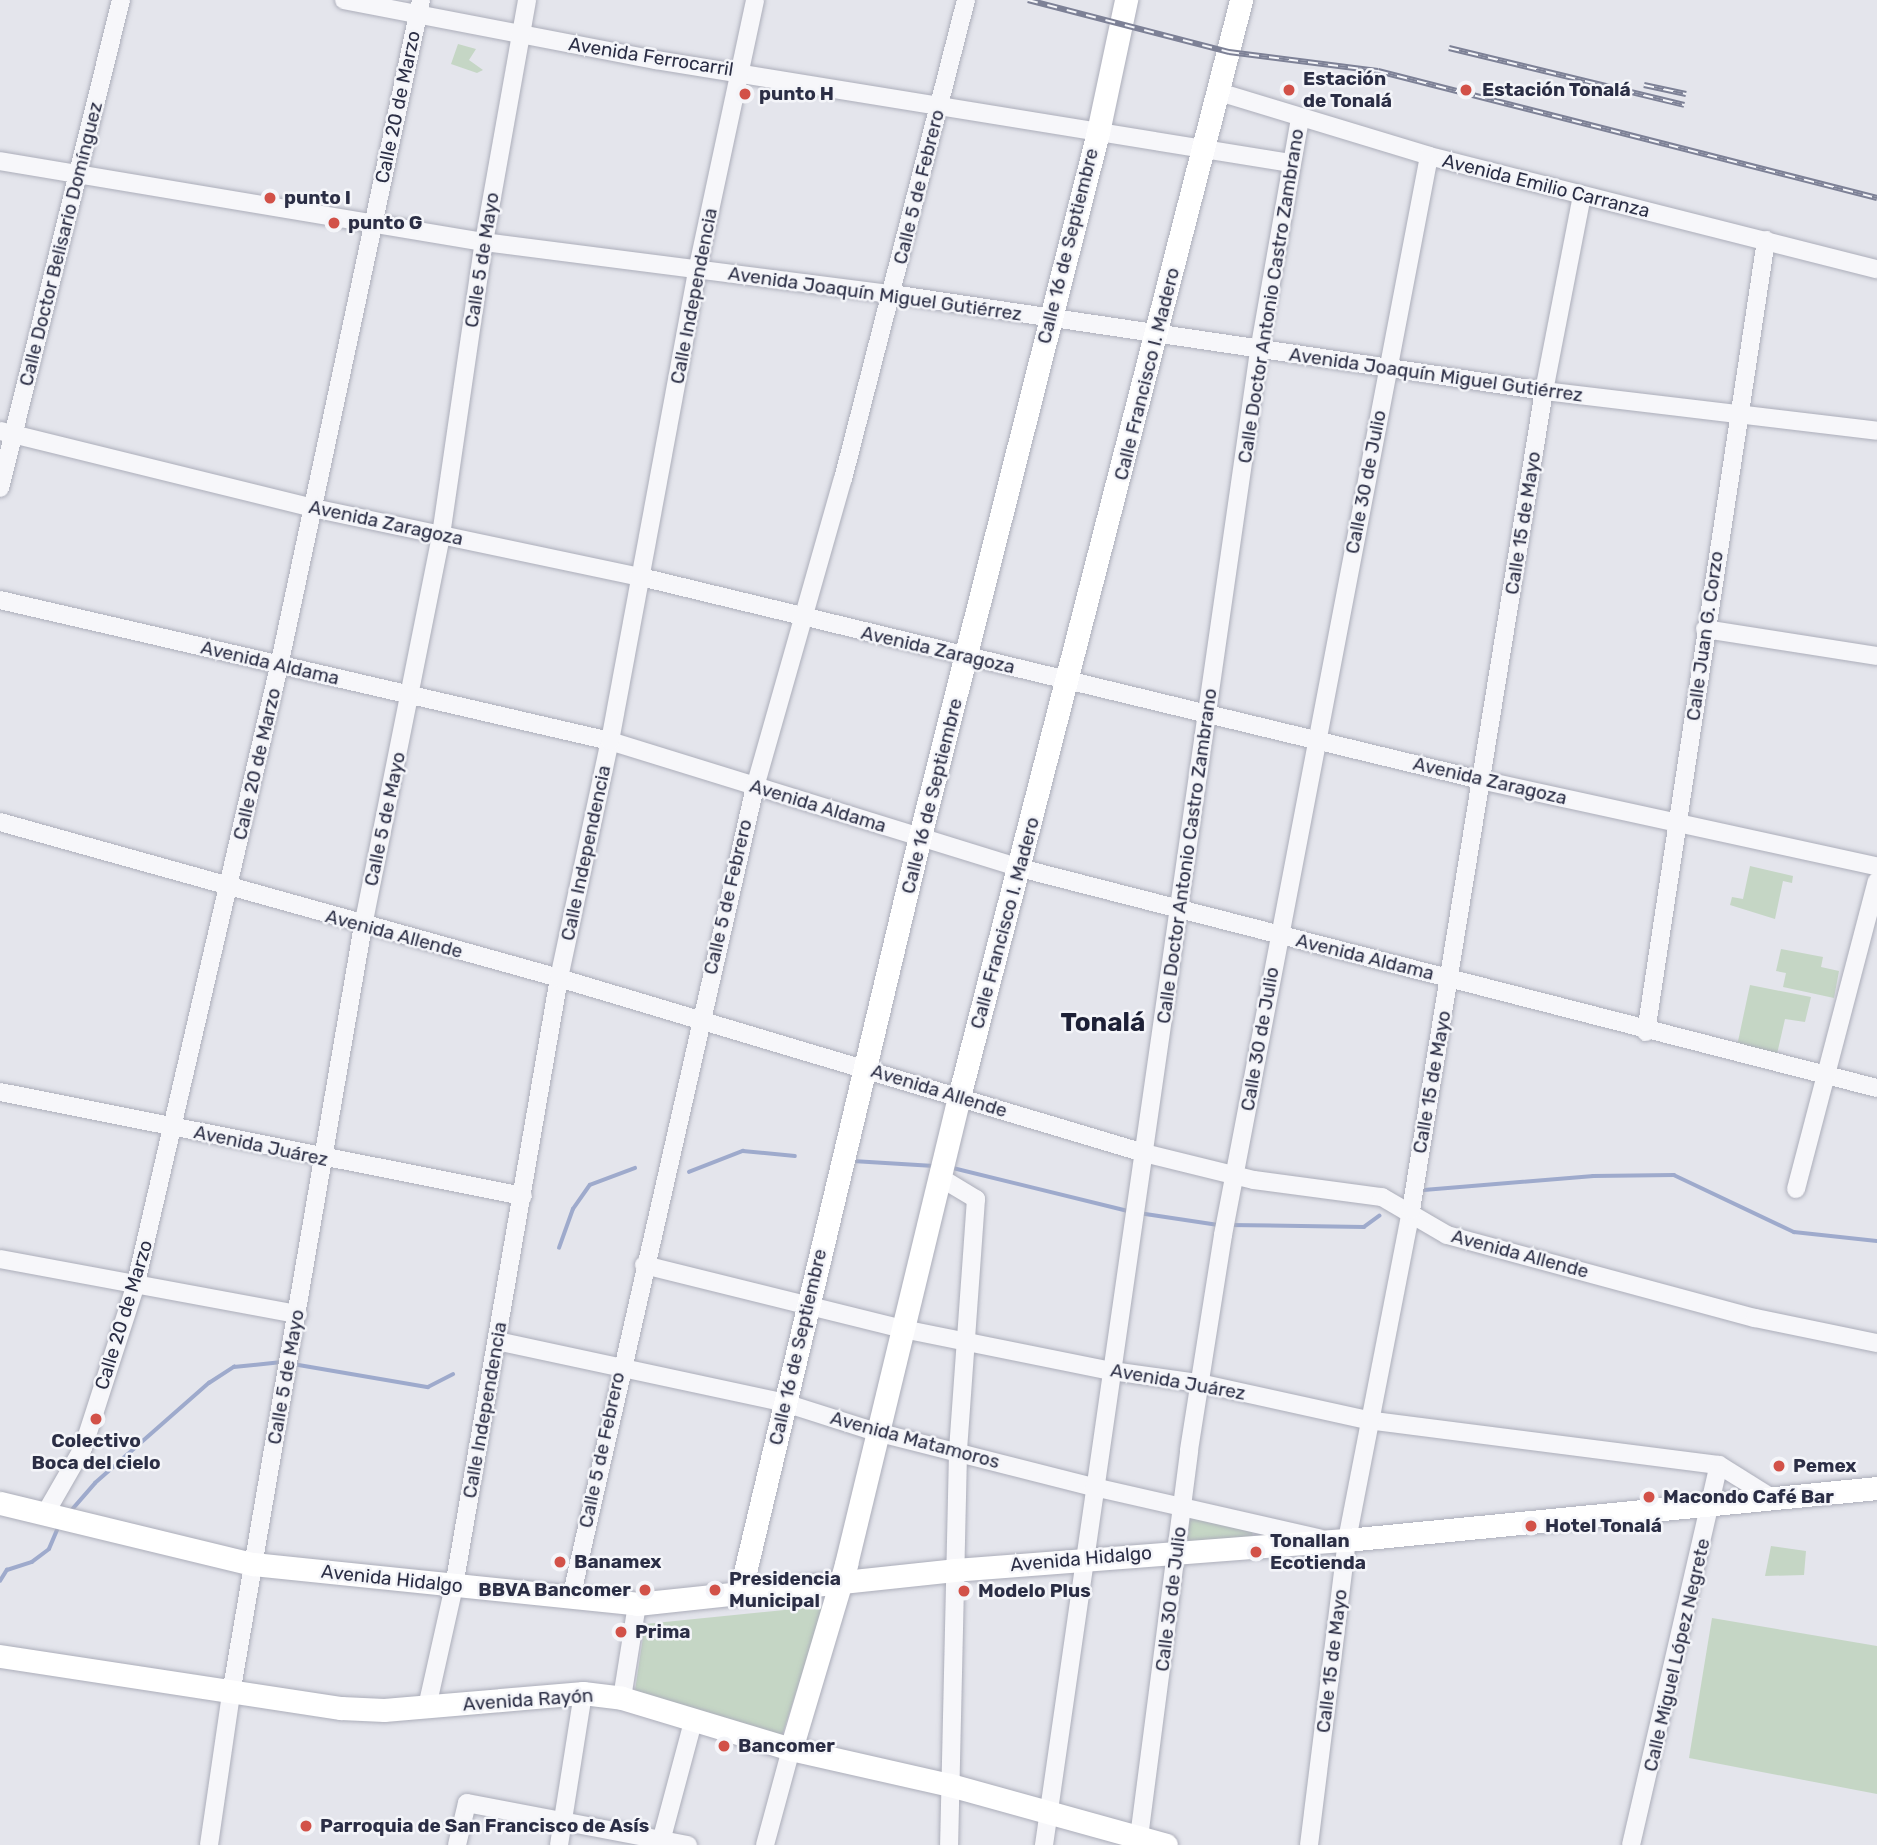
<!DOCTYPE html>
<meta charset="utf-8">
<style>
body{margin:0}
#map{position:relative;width:1877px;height:1845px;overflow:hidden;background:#e4e5ec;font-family:Rubik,sans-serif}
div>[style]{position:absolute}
.green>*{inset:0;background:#c5d6c5}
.stream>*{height:3.5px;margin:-1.75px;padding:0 1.75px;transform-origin:1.75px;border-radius:1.75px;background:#9eaacc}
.roads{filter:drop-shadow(0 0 2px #acaeba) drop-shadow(0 0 2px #acaeba)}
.minor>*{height:18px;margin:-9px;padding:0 9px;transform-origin:9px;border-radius:9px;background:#f7f7fa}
.major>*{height:23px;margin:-11.5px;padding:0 11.5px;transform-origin:11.5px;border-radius:11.5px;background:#fff}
.rail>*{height:6px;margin-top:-3px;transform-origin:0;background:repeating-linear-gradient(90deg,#f4f5f9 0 10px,#7d8196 0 20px);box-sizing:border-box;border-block:2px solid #7d8196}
.dots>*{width:19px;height:19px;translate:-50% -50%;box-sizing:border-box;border:4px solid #f4f5f9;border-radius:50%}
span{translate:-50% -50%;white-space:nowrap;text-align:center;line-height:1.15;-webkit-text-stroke:5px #f4f5f9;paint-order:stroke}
.street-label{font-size:19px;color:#2b2e45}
.poi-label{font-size:19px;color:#2b2e45;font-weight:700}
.left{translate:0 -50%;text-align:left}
.right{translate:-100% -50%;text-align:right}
.district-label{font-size:26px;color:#1d2036;font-weight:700}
</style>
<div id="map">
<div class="green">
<i style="clip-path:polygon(458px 44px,476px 49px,469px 60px,483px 70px,477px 73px,451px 64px)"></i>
<i style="clip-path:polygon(1750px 866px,1793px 876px,1792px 883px,1783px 881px,1775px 919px,1730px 905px,1732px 897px,1743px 899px)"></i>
<i style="clip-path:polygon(1781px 949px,1823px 957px,1821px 967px,1839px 971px,1834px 998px,1783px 987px,1786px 973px,1776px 971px)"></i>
<i style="clip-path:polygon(1750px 985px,1811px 997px,1805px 1022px,1785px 1019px,1777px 1054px,1737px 1046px)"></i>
<i style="clip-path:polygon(1190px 1516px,1252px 1531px,1253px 1538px,1187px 1546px)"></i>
<i style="clip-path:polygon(1771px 1546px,1806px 1551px,1804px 1575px,1765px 1576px)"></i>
<i style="clip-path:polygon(824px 1606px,781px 1739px,634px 1697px,645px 1624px)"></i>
<i style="clip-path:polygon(1712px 1618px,1877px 1646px,1877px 1794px,1689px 1758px)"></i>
</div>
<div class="stream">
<i style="left:853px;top:1161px;width:81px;rotate:3.5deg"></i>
<i style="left:949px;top:1167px;width:184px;rotate:13.8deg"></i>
<i style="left:689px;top:1172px;width:58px;rotate:-21.3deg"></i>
<i style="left:743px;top:1151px;width:52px;rotate:5.5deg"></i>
<i style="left:1424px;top:1190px;width:170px;rotate:-4.7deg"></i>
<i style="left:1593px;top:1176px;width:81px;rotate:-0.7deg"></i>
<i style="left:1674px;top:1175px;width:133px;rotate:25.4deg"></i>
<i style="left:1794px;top:1232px;width:83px;rotate:6.2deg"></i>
<i style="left:1139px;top:1213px;width:80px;rotate:8.6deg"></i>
<i style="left:1229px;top:1225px;width:135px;rotate:0.8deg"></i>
<i style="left:1364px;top:1227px;width:19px;rotate:-36deg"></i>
<i style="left:559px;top:1248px;width:41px;rotate:-70.3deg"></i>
<i style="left:573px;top:1209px;width:29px;rotate:-55deg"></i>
<i style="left:590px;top:1185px;width:48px;rotate:-20.7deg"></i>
<i style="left:293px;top:1364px;width:137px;rotate:9.7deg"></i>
<i style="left:428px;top:1387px;width:28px;rotate:-27deg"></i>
<i style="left:70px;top:1512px;width:38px;rotate:-49deg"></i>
<i style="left:95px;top:1483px;width:152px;rotate:-41.3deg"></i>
<i style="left:209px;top:1383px;width:30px;rotate:-33deg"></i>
<i style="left:234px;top:1367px;width:48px;rotate:-5.9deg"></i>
<i style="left:0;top:1581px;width:13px;rotate:-58deg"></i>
<i style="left:7px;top:1570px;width:26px;rotate:-18deg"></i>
<i style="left:32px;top:1562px;width:21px;rotate:-37deg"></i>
<i style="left:49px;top:1549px;width:25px;rotate:-67deg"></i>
</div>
<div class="roads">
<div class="minor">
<i style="left:344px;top:0;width:318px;rotate:10.9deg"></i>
<i style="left:656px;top:60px;width:642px;rotate:9.23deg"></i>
<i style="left:1219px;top:92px;width:220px;rotate:16.9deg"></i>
<i style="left:1429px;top:156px;width:462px;rotate:14.2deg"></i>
<i style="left:0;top:161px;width:491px;rotate:9.5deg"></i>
<i style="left:484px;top:242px;width:411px;rotate:7.3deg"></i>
<i style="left:892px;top:294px;width:659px;rotate:8.46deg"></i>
<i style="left:1544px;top:391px;width:335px;rotate:6.8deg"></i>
<i style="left:0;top:431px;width:322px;rotate:13.8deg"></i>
<i style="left:313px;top:508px;width:335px;rotate:11.9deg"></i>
<i style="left:641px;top:577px;width:864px;rotate:13.59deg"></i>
<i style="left:1481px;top:780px;width:405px;rotate:12.3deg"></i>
<i style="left:0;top:488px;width:503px;rotate:-76.07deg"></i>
<i style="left:0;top:600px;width:626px;rotate:13.02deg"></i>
<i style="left:610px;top:741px;width:429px;rotate:17.2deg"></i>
<i style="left:1020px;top:868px;width:885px;rotate:14.4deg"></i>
<i style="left:1705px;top:629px;width:174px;rotate:8.9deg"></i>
<i style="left:0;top:822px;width:580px;rotate:15.59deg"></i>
<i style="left:559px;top:978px;width:611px;rotate:16.65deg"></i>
<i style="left:1144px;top:1153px;width:113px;rotate:13.8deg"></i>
<i style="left:1254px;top:1180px;width:129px;rotate:7.6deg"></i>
<i style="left:1382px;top:1197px;width:75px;rotate:30.3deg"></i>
<i style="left:1447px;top:1235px;width:319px;rotate:15.1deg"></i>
<i style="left:1755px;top:1318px;width:125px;rotate:11.6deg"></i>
<i style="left:1646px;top:1032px;width:801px;rotate:-81.38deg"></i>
<i style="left:0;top:1092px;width:533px;rotate:11.25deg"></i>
<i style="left:941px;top:1178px;width:41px;rotate:31deg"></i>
<i style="left:976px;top:1199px;width:255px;rotate:94.1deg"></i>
<i style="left:958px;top:1453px;width:392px;rotate:91.3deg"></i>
<i style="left:1796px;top:1189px;width:318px;rotate:-75.3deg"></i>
<i style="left:0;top:1259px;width:303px;rotate:10.5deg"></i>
<i style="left:644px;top:1265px;width:267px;rotate:13.9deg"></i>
<i style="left:903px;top:1329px;width:213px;rotate:11.4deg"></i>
<i style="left:1112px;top:1371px;width:88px;rotate:7.9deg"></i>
<i style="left:1199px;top:1383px;width:172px;rotate:12.4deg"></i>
<i style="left:1367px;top:1420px;width:355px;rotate:7.3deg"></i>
<i style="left:1719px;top:1465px;width:62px;rotate:31.9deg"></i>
<i style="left:497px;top:1341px;width:295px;rotate:12.1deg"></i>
<i style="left:785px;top:1403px;width:96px;rotate:17.7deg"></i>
<i style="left:876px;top:1432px;width:225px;rotate:14.2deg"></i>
<i style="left:1094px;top:1487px;width:231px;rotate:12.8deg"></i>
<i style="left:45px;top:1514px;width:76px;rotate:-60.1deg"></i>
<i style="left:83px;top:1448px;width:169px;rotate:-72.1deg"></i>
<i style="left:135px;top:1287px;width:637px;rotate:-76.94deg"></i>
<i style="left:279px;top:666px;width:681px;rotate:-77.96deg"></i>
<i style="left:571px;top:1598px;width:832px;rotate:-77.22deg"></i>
<i style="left:755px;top:787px;width:320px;rotate:-74.1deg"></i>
<i style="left:843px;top:479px;width:495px;rotate:-75.6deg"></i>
<i style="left:622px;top:1698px;width:95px;rotate:-80.9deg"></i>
<i style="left:427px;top:1707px;width:124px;rotate:-77.4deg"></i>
<i style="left:454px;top:1586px;width:617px;rotate:-80.2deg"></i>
<i style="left:559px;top:978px;width:242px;rotate:-77.9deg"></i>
<i style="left:610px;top:741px;width:478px;rotate:-79.5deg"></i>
<i style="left:697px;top:271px;width:277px;rotate:-77.9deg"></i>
<i style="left:209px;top:1845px;width:159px;rotate:-81.7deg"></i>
<i style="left:232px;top:1688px;width:773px;rotate:-80.25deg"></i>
<i style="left:363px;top:926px;width:399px;rotate:-78.7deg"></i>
<i style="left:441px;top:535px;width:296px;rotate:-81.7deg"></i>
<i style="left:484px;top:242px;width:246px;rotate:-79.9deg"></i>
<i style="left:457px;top:1845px;width:43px;rotate:-76.6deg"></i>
<i style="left:467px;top:1803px;width:225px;rotate:10.8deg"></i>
<i style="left:559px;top:1845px;width:154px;rotate:-81deg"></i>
<i style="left:660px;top:1845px;width:127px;rotate:-75deg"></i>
<i style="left:765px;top:1845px;width:99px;rotate:-74.8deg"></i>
<i style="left:1044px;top:1845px;width:1509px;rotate:-81.81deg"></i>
<i style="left:1259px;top:351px;width:237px;rotate:-80deg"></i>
<i style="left:1138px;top:1845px;width:398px;rotate:-82.6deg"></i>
<i style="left:1189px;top:1450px;width:218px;rotate:-81deg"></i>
<i style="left:1223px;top:1235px;width:1098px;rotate:-79.19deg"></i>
<i style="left:1309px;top:1845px;width:307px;rotate:-82.9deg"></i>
<i style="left:1347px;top:1540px;width:336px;rotate:-79deg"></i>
<i style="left:1411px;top:1210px;width:830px;rotate:-80.78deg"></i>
<i style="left:1544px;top:391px;width:199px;rotate:-79deg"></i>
<i style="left:1631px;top:1845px;width:390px;rotate:-77deg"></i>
</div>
<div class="major">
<i style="left:0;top:1503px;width:260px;rotate:13.6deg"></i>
<i style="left:253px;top:1564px;width:386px;rotate:5.9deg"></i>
<i style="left:637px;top:1604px;width:319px;rotate:-6.1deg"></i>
<i style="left:954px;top:1570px;width:394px;rotate:-4.4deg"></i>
<i style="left:1347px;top:1540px;width:533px;rotate:-5.6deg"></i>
<i style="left:740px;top:1593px;width:778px;rotate:-76.62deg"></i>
<i style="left:920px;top:836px;width:726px;rotate:-75.81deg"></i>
<i style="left:1098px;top:132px;width:135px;rotate:-78deg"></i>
<i style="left:0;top:1656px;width:345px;rotate:8.7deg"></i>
<i style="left:341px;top:1708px;width:43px;rotate:2.7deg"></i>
<i style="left:384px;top:1710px;width:200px;rotate:-4.9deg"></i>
<i style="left:583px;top:1693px;width:39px;rotate:7deg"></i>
<i style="left:622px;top:1698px;width:177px;rotate:16.8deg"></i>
<i style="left:791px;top:1749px;width:163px;rotate:12.8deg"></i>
<i style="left:950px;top:1785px;width:224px;rotate:15.5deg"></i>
<i style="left:791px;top:1749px;width:193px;rotate:-73.4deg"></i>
<i style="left:846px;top:1564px;width:480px;rotate:-76.4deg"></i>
<i style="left:959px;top:1097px;width:1133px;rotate:-75.58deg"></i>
</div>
</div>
<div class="rail">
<i style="left:1028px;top:0;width:208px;rotate:14.5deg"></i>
<i style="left:1229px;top:52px;width:150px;rotate:7.3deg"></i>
<i style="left:1378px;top:71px;width:515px;rotate:14.28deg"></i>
<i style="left:1449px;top:48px;width:242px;rotate:13.6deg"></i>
<i style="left:1644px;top:85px;width:43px;rotate:12.1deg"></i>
</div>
<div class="dots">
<i style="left:1289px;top:90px;background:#d25148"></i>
<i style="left:1466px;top:90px;background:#d25148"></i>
<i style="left:745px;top:94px;background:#d25148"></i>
<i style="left:270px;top:198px;background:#d25148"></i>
<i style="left:334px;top:223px;background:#d25148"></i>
<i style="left:96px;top:1419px;background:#d25148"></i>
<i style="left:1779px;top:1466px;background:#d25148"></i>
<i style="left:1649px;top:1497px;background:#d25148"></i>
<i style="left:1531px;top:1526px;background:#d25148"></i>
<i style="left:1256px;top:1552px;background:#d25148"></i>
<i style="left:560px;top:1562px;background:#d25148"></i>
<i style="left:645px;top:1590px;background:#d25148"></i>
<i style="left:715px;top:1590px;background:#d25148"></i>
<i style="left:964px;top:1591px;background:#d25148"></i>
<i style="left:621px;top:1632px;background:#d25148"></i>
<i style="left:724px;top:1746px;background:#d25148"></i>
<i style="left:306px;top:1826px;background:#d25148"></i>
</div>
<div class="street-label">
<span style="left:651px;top:57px;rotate:9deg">Avenida Ferrocarril</span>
<span style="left:398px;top:107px;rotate:-78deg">Calle 20 de Marzo</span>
<span style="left:1546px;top:186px;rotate:14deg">Avenida Emilio Carranza</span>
<span style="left:919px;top:187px;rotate:-76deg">Calle 5 de Febrero</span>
<span style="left:61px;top:244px;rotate:-76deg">Calle Doctor Belisario Domínguez</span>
<span style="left:1068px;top:246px;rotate:-76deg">Calle 16 de Septiembre</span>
<span style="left:482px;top:260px;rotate:-81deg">Calle 5 de Mayo</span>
<span style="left:875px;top:294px;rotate:8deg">Avenida Joaquín Miguel Gutiérrez</span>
<span style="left:694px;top:296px;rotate:-79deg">Calle Independencia</span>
<span style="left:1271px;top:296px;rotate:-81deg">Calle Doctor Antonio Castro Zambrano</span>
<span style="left:1147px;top:374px;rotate:-76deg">Calle Francisco I. Madero</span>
<span style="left:1436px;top:375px;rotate:8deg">Avenida Joaquín Miguel Gutiérrez</span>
<span style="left:1366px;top:482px;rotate:-79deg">Calle 30 de Julio</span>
<span style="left:386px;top:523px;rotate:12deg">Avenida Zaragoza</span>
<span style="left:1523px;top:523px;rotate:-81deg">Calle 15 de Mayo</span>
<span style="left:1705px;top:636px;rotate:-82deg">Calle Juan G. Corzo</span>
<span style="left:938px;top:650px;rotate:13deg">Avenida Zaragoza</span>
<span style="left:270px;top:663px;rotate:13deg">Avenida Aldama</span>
<span style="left:257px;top:764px;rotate:-77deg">Calle 20 de Marzo</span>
<span style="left:1490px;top:781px;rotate:13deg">Avenida Zaragoza</span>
<span style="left:932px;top:796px;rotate:-76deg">Calle 16 de Septiembre</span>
<span style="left:818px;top:806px;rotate:17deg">Avenida Aldama</span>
<span style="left:385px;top:819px;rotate:-78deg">Calle 5 de Mayo</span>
<span style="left:586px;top:853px;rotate:-78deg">Calle Independencia</span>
<span style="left:1187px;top:856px;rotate:-82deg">Calle Doctor Antonio Castro Zambrano</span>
<span style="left:728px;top:897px;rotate:-77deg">Calle 5 de Febrero</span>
<span style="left:1005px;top:923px;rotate:-75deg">Calle Francisco I. Madero</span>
<span style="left:394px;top:934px;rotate:15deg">Avenida Allende</span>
<span style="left:1365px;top:957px;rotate:14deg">Avenida Aldama</span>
<span style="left:1260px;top:1039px;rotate:-80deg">Calle 30 de Julio</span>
<span style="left:1432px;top:1082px;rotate:-80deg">Calle 15 de Mayo</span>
<span style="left:939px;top:1091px;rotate:17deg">Avenida Allende</span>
<span style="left:261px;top:1146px;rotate:12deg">Avenida Juárez</span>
<span style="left:1520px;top:1254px;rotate:15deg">Avenida Allende</span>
<span style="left:124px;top:1315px;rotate:-73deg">Calle 20 de Marzo</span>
<span style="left:798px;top:1347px;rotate:-77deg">Calle 16 de Septiembre</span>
<span style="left:286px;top:1377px;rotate:-80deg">Calle 5 de Mayo</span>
<span style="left:1178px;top:1382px;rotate:10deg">Avenida Juárez</span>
<span style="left:485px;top:1410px;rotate:-80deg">Calle Independencia</span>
<span style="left:915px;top:1440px;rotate:15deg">Avenida Matamoros</span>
<span style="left:602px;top:1450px;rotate:-78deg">Calle 5 de Febrero</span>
<span style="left:1081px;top:1559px;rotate:-5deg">Avenida Hidalgo</span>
<span style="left:392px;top:1579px;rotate:6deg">Avenida Hidalgo</span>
<span style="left:1171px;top:1599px;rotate:-83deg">Calle 30 de Julio</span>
<span style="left:1677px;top:1655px;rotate:-77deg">Calle Miguel López Negrete</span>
<span style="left:1332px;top:1661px;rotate:-83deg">Calle 15 de Mayo</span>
<span style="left:528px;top:1700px;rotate:-4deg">Avenida Rayón</span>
</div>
<div class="poi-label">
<span class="left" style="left:1303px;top:90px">Estación<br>de Tonalá</span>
<span class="left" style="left:1482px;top:90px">Estación Tonalá</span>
<span class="left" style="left:759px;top:94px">punto H</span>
<span class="left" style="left:284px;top:198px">punto I</span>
<span class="left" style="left:348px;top:223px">punto G</span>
<span style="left:96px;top:1452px">Colectivo<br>Boca del cielo</span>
<span class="left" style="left:1793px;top:1466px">Pemex</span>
<span class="left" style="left:1663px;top:1497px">Macondo Café Bar</span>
<span class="left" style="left:1545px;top:1526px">Hotel Tonalá</span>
<span class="left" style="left:1270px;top:1552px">Tonallan<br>Ecotienda</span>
<span class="left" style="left:574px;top:1562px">Banamex</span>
<span class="left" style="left:729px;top:1590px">Presidencia<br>Municipal</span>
<span class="right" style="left:631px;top:1590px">BBVA Bancomer</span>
<span class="left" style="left:978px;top:1591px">Modelo Plus</span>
<span class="left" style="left:635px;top:1632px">Prima</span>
<span class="left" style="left:738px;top:1746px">Bancomer</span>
<span class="left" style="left:320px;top:1826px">Parroquia de San Francisco de Asís</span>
</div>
<div class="district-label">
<span style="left:1103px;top:1023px">Tonalá</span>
</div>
</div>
